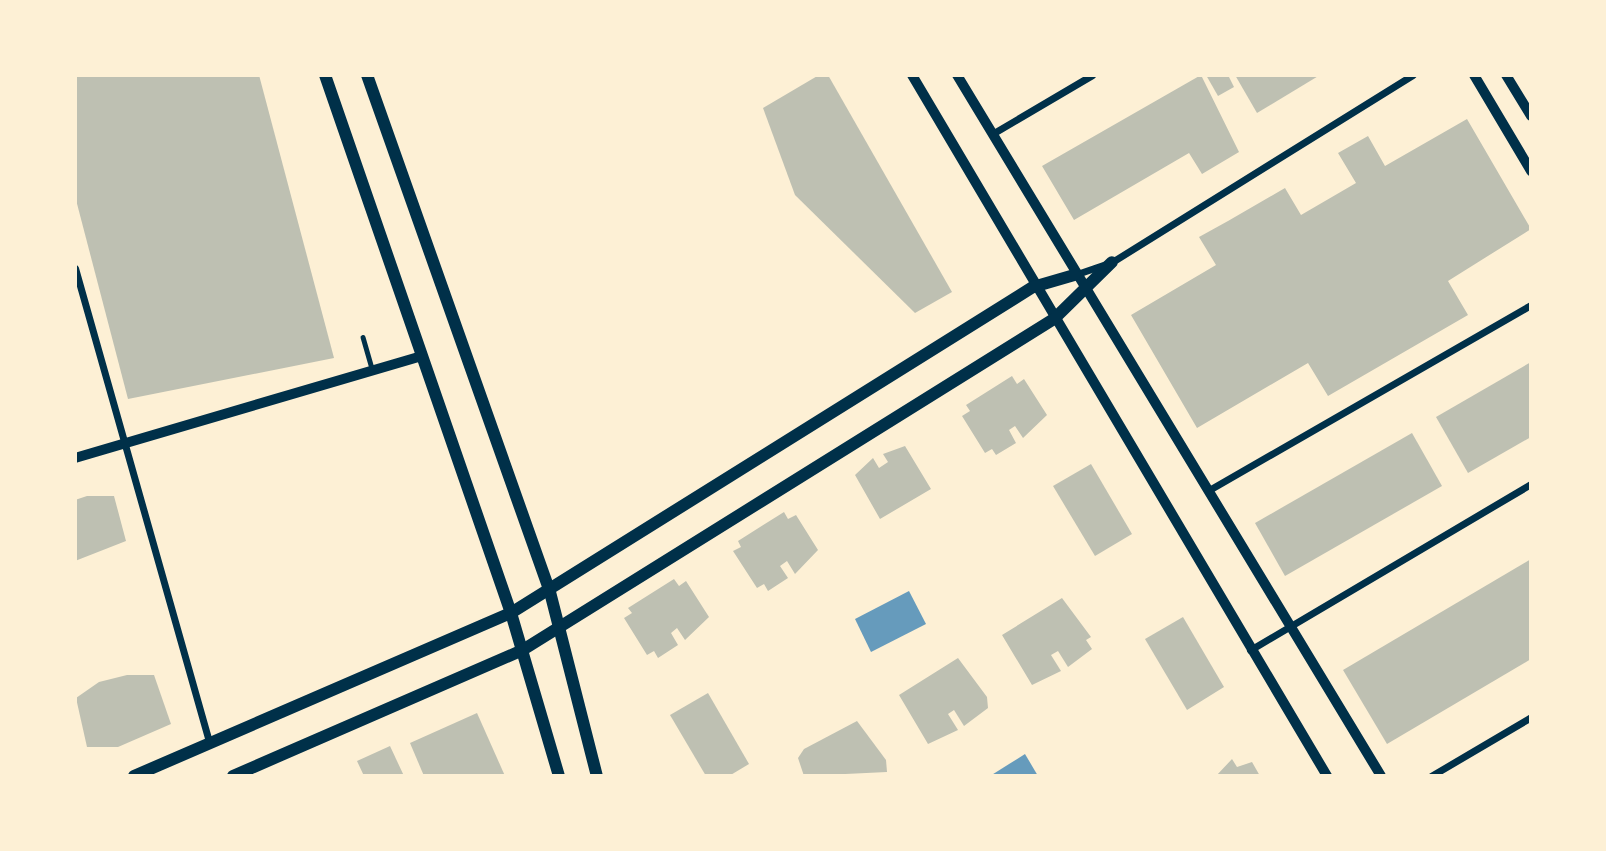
<!DOCTYPE html>
<style>
body{margin:0}
#map{position:relative;width:1606px;height:851px;overflow:hidden;background:#fdf0d5;font-family:"Open Sans",sans-serif}
div>[style]{position:absolute}
.water>*{inset:0;background:#669bbc}
.building>*{inset:0;background:#bec0b2}
.service>*{height:4.5px;margin:-2.25px;padding:0 2.25px;transform-origin:2.25px;border-radius:2.25px;background:#003049}
.minor>*{height:7px;margin:-3.5px;padding:0 3.5px;transform-origin:3.5px;border-radius:3.5px;background:#003049}
.tertiary>*{height:10px;margin:-5px;padding:0 5px;transform-origin:5px;border-radius:5px;background:#003049}
.secondary>*{height:12px;margin:-6px;padding:0 6px;transform-origin:6px;border-radius:6px;background:#003049}
.primary>*{height:12px;margin:-6px;padding:0 6px;transform-origin:6px;border-radius:6px;background:#003049}
span{translate:-50% -50%;white-space:nowrap;text-align:center;line-height:1.15;-webkit-text-stroke:5px #fdf0d5;paint-order:stroke}
.frame{position:absolute;inset:0;border:77px solid #fdf0d5;pointer-events:none}
</style>
<div id="map">
<div class="water">
<i style="clip-path:polygon(909px 591px,926px 624px,871px 652px,855px 619px)"></i>
<i style="clip-path:polygon(1025px 754px,1038px 776px,990px 776px)"></i>
</div>
<div class="building">
<i style="clip-path:polygon(75px 75px,259px 75px,334px 358px,128px 399px,75px 196px)"></i>
<i style="clip-path:polygon(819px 75px,828px 75px,952px 292px,915px 313px,795px 195px,763px 108px)"></i>
<i style="clip-path:polygon(1201px 75px,1239px 152px,1202px 174px,1189px 153px,1074px 220px,1042px 166px)"></i>
<i style="clip-path:polygon(1206px 75px,1228px 75px,1234px 87px,1218px 96px)"></i>
<i style="clip-path:polygon(1235px 75px,1320px 75px,1257px 113px)"></i>
<i style="clip-path:polygon(1467px 119px,1531px 229px,1448px 281px,1468px 315px,1328px 396px,1308px 363px,1197px 428px,1131px 315px,1216px 265px,1199px 237px,1228px 221px,1285px 188px,1301px 215px,1356px 183px,1338px 153px,1368px 136px,1385px 166px)"></i>
<i style="clip-path:polygon(1531px 362px,1531px 437px,1468px 473px,1436px 417px)"></i>
<i style="clip-path:polygon(1012px 376px,1017px 384px,1024px 379px,1047px 415px,1023px 438px,1015px 426px,1009px 430px,1016px 443px,996px 455px,992px 449px,985px 453px,962px 416px,970px 411px,966px 405px)"></i>
<i style="clip-path:polygon(1412px 433px,1442px 486px,1285px 576px,1255px 523px)"></i>
<i style="clip-path:polygon(905px 446px,931px 489px,880px 519px,855px 475px,873px 458px,879px 468px,888px 462px,883px 454px)"></i>
<i style="clip-path:polygon(1091px 464px,1132px 534px,1095px 556px,1053px 486px)"></i>
<i style="clip-path:polygon(87px 496px,114px 496px,126px 541px,75px 561px,75px 500px)"></i>
<i style="clip-path:polygon(784px 512px,788px 519px,796px 515px,818px 550px,795px 574px,787px 561px,780px 566px,788px 578px,768px 591px,764px 584px,757px 588px,733px 551px,741px 547px,738px 541px)"></i>
<i style="clip-path:polygon(1531px 559px,1531px 659px,1387px 744px,1343px 670px)"></i>
<i style="clip-path:polygon(674px 579px,679px 586px,686px 581px,709px 617px,685px 640px,677px 628px,671px 633px,678px 645px,658px 658px,654px 651px,647px 655px,624px 618px,632px 613px,628px 608px)"></i>
<i style="clip-path:polygon(1062px 598px,1091px 637px,1086px 640px,1092px 649px,1068px 667px,1058px 651px,1051px 655px,1061px 671px,1032px 685px,1002px 635px)"></i>
<i style="clip-path:polygon(1183px 617px,1224px 687px,1187px 710px,1145px 639px)"></i>
<i style="clip-path:polygon(958px 658px,987px 697px,988px 708px,964px 726px,954px 710px,948px 714px,958px 730px,928px 744px,899px 695px)"></i>
<i style="clip-path:polygon(127px 675px,154px 675px,171px 724px,118px 747px,87px 747px,76px 698px,99px 682px)"></i>
<i style="clip-path:polygon(708px 693px,749px 764px,729px 776px,706px 776px,670px 715px)"></i>
<i style="clip-path:polygon(477px 713px,505px 776px,424px 776px,410px 743px)"></i>
<i style="clip-path:polygon(857px 721px,886px 760px,887px 772px,804px 776px,798px 758px,804px 749px)"></i>
<i style="clip-path:polygon(390px 746px,404px 776px,364px 776px,357px 761px)"></i>
<i style="clip-path:polygon(1232px 759px,1237px 767px,1252px 762px,1260px 776px,1216px 776px)"></i>
</div>
<div class="service">
<i style="left:363px;top:337px;width:33px;rotate:74deg"></i>
</div>
<div class="minor">
<i style="left:992px;top:134px;width:116px;rotate:-30.5deg"></i>
<i style="left:75px;top:268px;width:492px;rotate:74.2deg"></i>
<i style="left:1074px;top:275px;width:40px;rotate:-18.9deg"></i>
<i style="left:1112px;top:262px;width:354px;rotate:-31.9deg"></i>
<i style="left:1209px;top:490px;width:371px;rotate:-29.9deg"></i>
<i style="left:1250px;top:650px;width:326px;rotate:-30.6deg"></i>
<i style="left:1431px;top:776px;width:116px;rotate:-30.5deg"></i>
</div>
<div class="tertiary">
<i style="left:912px;top:75px;width:815px;rotate:59.37deg"></i>
<i style="left:957px;top:75px;width:819px;rotate:58.83deg"></i>
<i style="left:1474px;top:75px;width:112px;rotate:59.3deg"></i>
<i style="left:1506px;top:75px;width:48px;rotate:58.6deg"></i>
<i style="left:75px;top:458px;width:358px;rotate:-16.4deg"></i>
</div>
<div class="secondary">
<i style="left:325px;top:75px;width:569px;rotate:70.93deg"></i>
<i style="left:511px;top:613px;width:170px;rotate:73.6deg"></i>
<i style="left:367px;top:75px;width:548px;rotate:70.51deg"></i>
<i style="left:550px;top:592px;width:190px;rotate:75.7deg"></i>
</div>
<div class="primary">
<i style="left:134px;top:776px;width:411px;rotate:-23.4deg"></i>
<i style="left:511px;top:613px;width:615px;rotate:-31.99deg"></i>
<i style="left:1033px;top:287px;width:43px;rotate:-16.3deg"></i>
<i style="left:233px;top:776px;width:314px;rotate:-23.5deg"></i>
<i style="left:521px;top:651px;width:628px;rotate:-31.92deg"></i>
<i style="left:1054px;top:319px;width:81px;rotate:-44.5deg"></i>
</div>
<div class="frame"></div>
</div>
